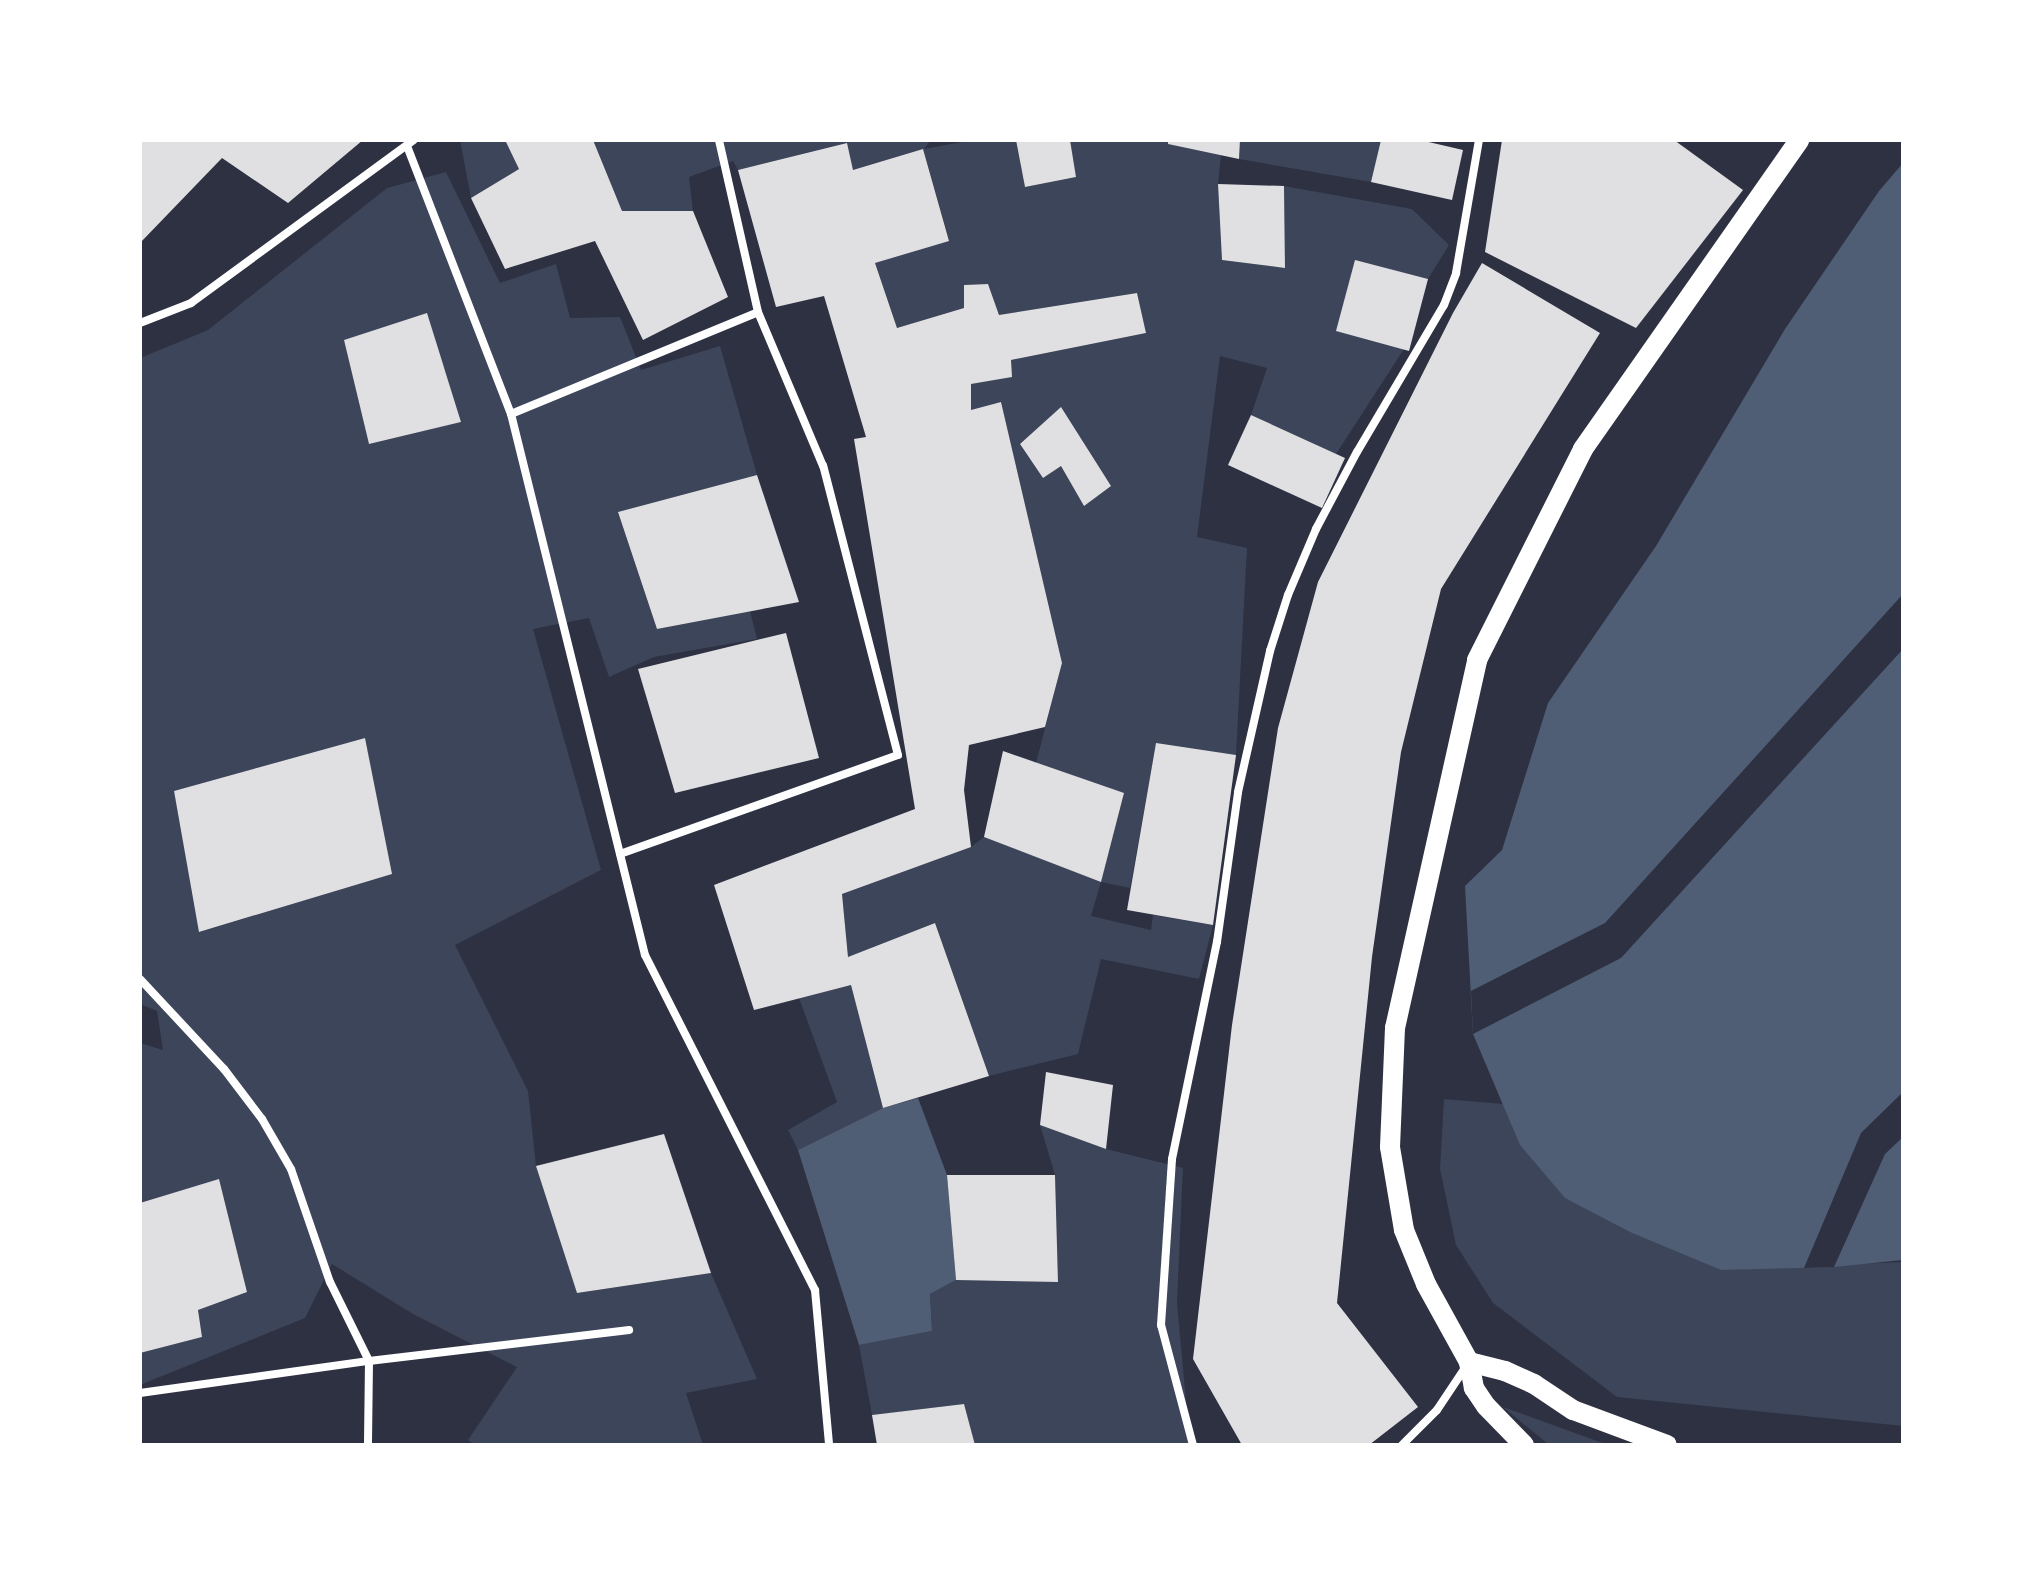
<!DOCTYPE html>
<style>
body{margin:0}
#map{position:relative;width:2043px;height:1585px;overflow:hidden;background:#2d3142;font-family:"Asap Condensed",sans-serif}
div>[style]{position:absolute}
.green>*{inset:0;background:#3c4559}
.water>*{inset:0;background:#4f5d75}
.pier>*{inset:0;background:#2d3142}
.building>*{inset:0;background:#e0e0e3}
.minor>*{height:8px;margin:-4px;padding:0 4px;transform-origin:4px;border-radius:4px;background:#fff}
.primary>*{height:20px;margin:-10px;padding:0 10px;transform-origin:10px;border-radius:10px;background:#fff}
span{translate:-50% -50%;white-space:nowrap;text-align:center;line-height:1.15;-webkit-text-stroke:6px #fff;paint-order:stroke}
.frame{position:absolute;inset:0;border:142px solid #fff;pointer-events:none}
</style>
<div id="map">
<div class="green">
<i style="clip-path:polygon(460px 140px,505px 140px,519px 169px,471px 198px)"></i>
<i style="clip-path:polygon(evenodd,593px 140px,931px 140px,924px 149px,973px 140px,1016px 140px,1025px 187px,1076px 177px,1070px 140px,1168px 140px,1169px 144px,1221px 155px,1218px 184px,1222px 260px,1285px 268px,1284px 186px,1412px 209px,1449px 245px,1428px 279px,1355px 261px,1337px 331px,1404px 349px,1336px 454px,1251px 415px,1267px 368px,1220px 356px,1197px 537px,1247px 548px,1236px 755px,1156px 744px,1130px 888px,1101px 882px,1091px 916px,1151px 930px,1153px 915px,1213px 925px,1199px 979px,1101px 959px,1078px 1054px,989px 1076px,935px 923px,848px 957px,842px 894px,971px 847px,984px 837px,1101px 881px,1124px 794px,1036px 763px,1062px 663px,1001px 402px,971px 410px,971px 384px,1011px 377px,1011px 360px,1146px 333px,1137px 293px,999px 315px,988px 284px,964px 285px,964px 308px,897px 328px,875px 263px,949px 240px,923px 149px,853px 170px,846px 143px,738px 170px,733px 161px,689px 177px,693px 211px,622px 211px,593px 140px,1061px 408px,1084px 506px,1061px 466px,1043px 478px,1020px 444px,1061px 408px)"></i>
<i style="clip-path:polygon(1240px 140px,1381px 140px,1371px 182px,1239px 159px)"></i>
<i style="clip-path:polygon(evenodd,446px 172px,500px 283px,556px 264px,570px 318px,620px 317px,641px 370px,720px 346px,757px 475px,618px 512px,657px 629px,750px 611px,757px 639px,654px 657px,609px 677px,589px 618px,533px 629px,601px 870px,455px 945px,528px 1091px,536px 1166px,577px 1293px,711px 1273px,757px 1379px,686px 1393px,703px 1445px,474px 1445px,468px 1440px,517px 1367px,413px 1314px,332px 1264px,305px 1318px,140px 1385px,140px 1353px,202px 1337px,198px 1310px,247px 1291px,219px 1180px,140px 1203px,140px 1043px,163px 1050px,157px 1011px,140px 1004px,140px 358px,208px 330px,387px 188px,446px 172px,427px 314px,461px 422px,369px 444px,344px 340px,427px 314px,446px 172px,365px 738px,391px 874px,200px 932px,174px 791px,365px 738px)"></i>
<i style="clip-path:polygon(851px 985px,883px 1108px,798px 1150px,788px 1130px,837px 1102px,799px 998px)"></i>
<i style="clip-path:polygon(1444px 1099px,1503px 1104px,1565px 1198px,1721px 1270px,1903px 1262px,1903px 1426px,1617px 1397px,1493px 1303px,1456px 1245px,1440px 1169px)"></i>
<i style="clip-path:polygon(1040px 1125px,1106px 1149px,1183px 1168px,1177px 1303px,1190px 1445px,975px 1445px,964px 1404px,872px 1415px,859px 1345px,932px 1331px,930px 1294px,956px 1280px,1058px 1282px,1055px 1175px)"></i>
<i style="clip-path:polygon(1503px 1407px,1608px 1445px,1549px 1445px)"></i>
</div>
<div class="water">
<i style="clip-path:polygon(1903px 163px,1903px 1260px,1834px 1267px,1721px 1270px,1630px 1232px,1565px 1198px,1520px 1145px,1473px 1034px,1465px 886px,1502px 850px,1548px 703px,1656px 546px,1785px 329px,1879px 191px)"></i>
<i style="clip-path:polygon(918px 1098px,947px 1175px,956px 1280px,930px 1294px,932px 1331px,859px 1345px,798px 1150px,883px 1108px)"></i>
</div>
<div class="pier">
<i style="clip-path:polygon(1903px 594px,1903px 649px,1621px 958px,1473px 1034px,1471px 991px,1605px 923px)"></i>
<i style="clip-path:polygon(1903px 1092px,1903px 1137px,1885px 1154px,1834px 1267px,1804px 1268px,1861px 1133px)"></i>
</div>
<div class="building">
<i style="clip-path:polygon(140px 140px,363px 140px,288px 203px,222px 158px,140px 243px)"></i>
<i style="clip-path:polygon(505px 140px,593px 140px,622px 211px,693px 211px,728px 297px,643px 340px,595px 241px,505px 269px,471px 198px,519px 169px)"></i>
<i style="clip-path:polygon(1016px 140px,1070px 140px,1076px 177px,1025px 187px)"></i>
<i style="clip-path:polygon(1168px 140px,1240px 140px,1239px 159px,1168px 144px)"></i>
<i style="clip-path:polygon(1381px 140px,1420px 140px,1463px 150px,1452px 200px,1371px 182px)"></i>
<i style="clip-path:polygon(1502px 140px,1674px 140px,1743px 190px,1636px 328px,1485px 252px)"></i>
<i style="clip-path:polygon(847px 143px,853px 170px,923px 149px,949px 241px,875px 263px,897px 328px,964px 308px,964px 285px,988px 284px,999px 315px,1137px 293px,1146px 333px,1011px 360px,1012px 377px,971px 384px,971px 410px,1001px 402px,1062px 663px,1045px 727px,969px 745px,964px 790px,971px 847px,842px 894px,848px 957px,935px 923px,989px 1076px,883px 1108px,851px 985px,754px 1010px,714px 885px,915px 809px,854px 439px,866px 437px,824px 296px,776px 307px,738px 170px)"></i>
<i style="clip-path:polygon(1218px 184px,1284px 186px,1285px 268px,1222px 260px)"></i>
<i style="clip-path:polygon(1355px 260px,1428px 279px,1409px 351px,1336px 331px)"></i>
<i style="clip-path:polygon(1482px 263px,1600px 333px,1441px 589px,1401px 752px,1372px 957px,1337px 1303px,1418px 1407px,1369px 1445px,1242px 1445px,1193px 1359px,1232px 1025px,1278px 728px,1318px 582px,1453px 313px)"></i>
<i style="clip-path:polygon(427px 313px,461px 422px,369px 444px,344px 340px)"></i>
<i style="clip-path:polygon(1061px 407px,1111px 486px,1084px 506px,1061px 466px,1043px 478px,1020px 444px)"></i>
<i style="clip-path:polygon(1251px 415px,1345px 458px,1322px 508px,1228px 465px)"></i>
<i style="clip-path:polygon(757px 475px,799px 602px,657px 629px,618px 512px)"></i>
<i style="clip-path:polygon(786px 633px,819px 758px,675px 793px,638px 669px)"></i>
<i style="clip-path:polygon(365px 738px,392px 874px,199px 932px,174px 791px)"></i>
<i style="clip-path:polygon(1156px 743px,1236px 755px,1213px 925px,1127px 910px)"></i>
<i style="clip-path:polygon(1003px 751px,1124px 793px,1101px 882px,984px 837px)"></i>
<i style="clip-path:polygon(1046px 1072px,1113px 1085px,1106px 1149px,1040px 1125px)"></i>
<i style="clip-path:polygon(664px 1134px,711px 1273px,577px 1293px,536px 1166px)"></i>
<i style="clip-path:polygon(947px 1175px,1055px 1175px,1058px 1282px,956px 1280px)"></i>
<i style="clip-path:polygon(219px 1179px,247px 1292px,198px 1310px,202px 1337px,140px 1353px,140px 1203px)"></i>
<i style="clip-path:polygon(964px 1404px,975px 1445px,877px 1445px,872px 1415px)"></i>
</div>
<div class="minor">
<i style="left:407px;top:146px;width:287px;rotate:68.8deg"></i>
<i style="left:511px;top:414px;width:557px;rotate:76.09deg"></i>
<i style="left:645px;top:955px;width:376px;rotate:63.1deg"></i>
<i style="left:815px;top:1290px;width:156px;rotate:84.8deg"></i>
<i style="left:140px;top:323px;width:55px;rotate:-21.4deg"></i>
<i style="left:191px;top:303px;width:276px;rotate:-36.2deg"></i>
<i style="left:511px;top:414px;width:267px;rotate:-22.4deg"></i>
<i style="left:620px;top:854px;width:295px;rotate:-19.6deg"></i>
<i style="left:898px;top:755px;width:299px;rotate:-104.5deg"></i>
<i style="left:823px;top:466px;width:167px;rotate:-112.9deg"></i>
<i style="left:758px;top:312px;width:176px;rotate:-102.8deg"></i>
<i style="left:140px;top:979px;width:123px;rotate:47deg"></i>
<i style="left:224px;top:1069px;width:63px;rotate:52.8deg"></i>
<i style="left:262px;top:1119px;width:58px;rotate:59.9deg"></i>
<i style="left:291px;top:1169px;width:120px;rotate:71deg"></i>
<i style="left:330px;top:1282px;width:88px;rotate:63.7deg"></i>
<i style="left:369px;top:1361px;width:262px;rotate:-6.8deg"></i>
<i style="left:140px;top:1393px;width:231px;rotate:-8deg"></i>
<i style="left:369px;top:1361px;width:84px;rotate:90.7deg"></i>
<i style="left:1193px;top:1445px;width:124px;rotate:-104.9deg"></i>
<i style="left:1161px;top:1325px;width:166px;rotate:-86.2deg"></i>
<i style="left:1172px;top:1159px;width:222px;rotate:-78.3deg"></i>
<i style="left:1217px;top:942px;width:151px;rotate:-82deg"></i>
<i style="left:1238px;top:792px;width:145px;rotate:-77.2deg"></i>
<i style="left:1270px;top:651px;width:59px;rotate:-72.2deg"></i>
<i style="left:1288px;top:595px;width:72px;rotate:-67deg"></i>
<i style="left:1316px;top:529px;width:87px;rotate:-62deg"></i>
<i style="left:1357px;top:452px;width:171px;rotate:-59.4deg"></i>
<i style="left:1444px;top:305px;width:34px;rotate:-69deg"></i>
<i style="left:1456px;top:273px;width:135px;rotate:-80.2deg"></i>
<i style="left:1402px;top:1445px;width:49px;rotate:-45deg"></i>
<i style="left:1437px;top:1410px;width:54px;rotate:-56.3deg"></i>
</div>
<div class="primary">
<i style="left:1469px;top:1362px;width:37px;rotate:14deg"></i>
<i style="left:1505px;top:1371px;width:32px;rotate:24deg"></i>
<i style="left:1534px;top:1384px;width:47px;rotate:33.7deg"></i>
<i style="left:1573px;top:1410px;width:100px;rotate:20.4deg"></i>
<i style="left:1524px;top:1445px;width:54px;rotate:-134.3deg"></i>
<i style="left:1486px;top:1406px;width:22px;rotate:-124deg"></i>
<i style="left:1474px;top:1388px;width:26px;rotate:-101deg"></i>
<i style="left:1469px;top:1362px;width:89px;rotate:-118.9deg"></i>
<i style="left:1426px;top:1284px;width:58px;rotate:-112.2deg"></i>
<i style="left:1404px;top:1230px;width:84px;rotate:-99.6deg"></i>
<i style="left:1390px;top:1147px;width:119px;rotate:-87.6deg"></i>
<i style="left:1395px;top:1028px;width:377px;rotate:-77.4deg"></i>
<i style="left:1477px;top:660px;width:236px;rotate:-63.3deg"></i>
<i style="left:1583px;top:449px;width:377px;rotate:-55deg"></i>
</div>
<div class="frame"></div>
</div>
